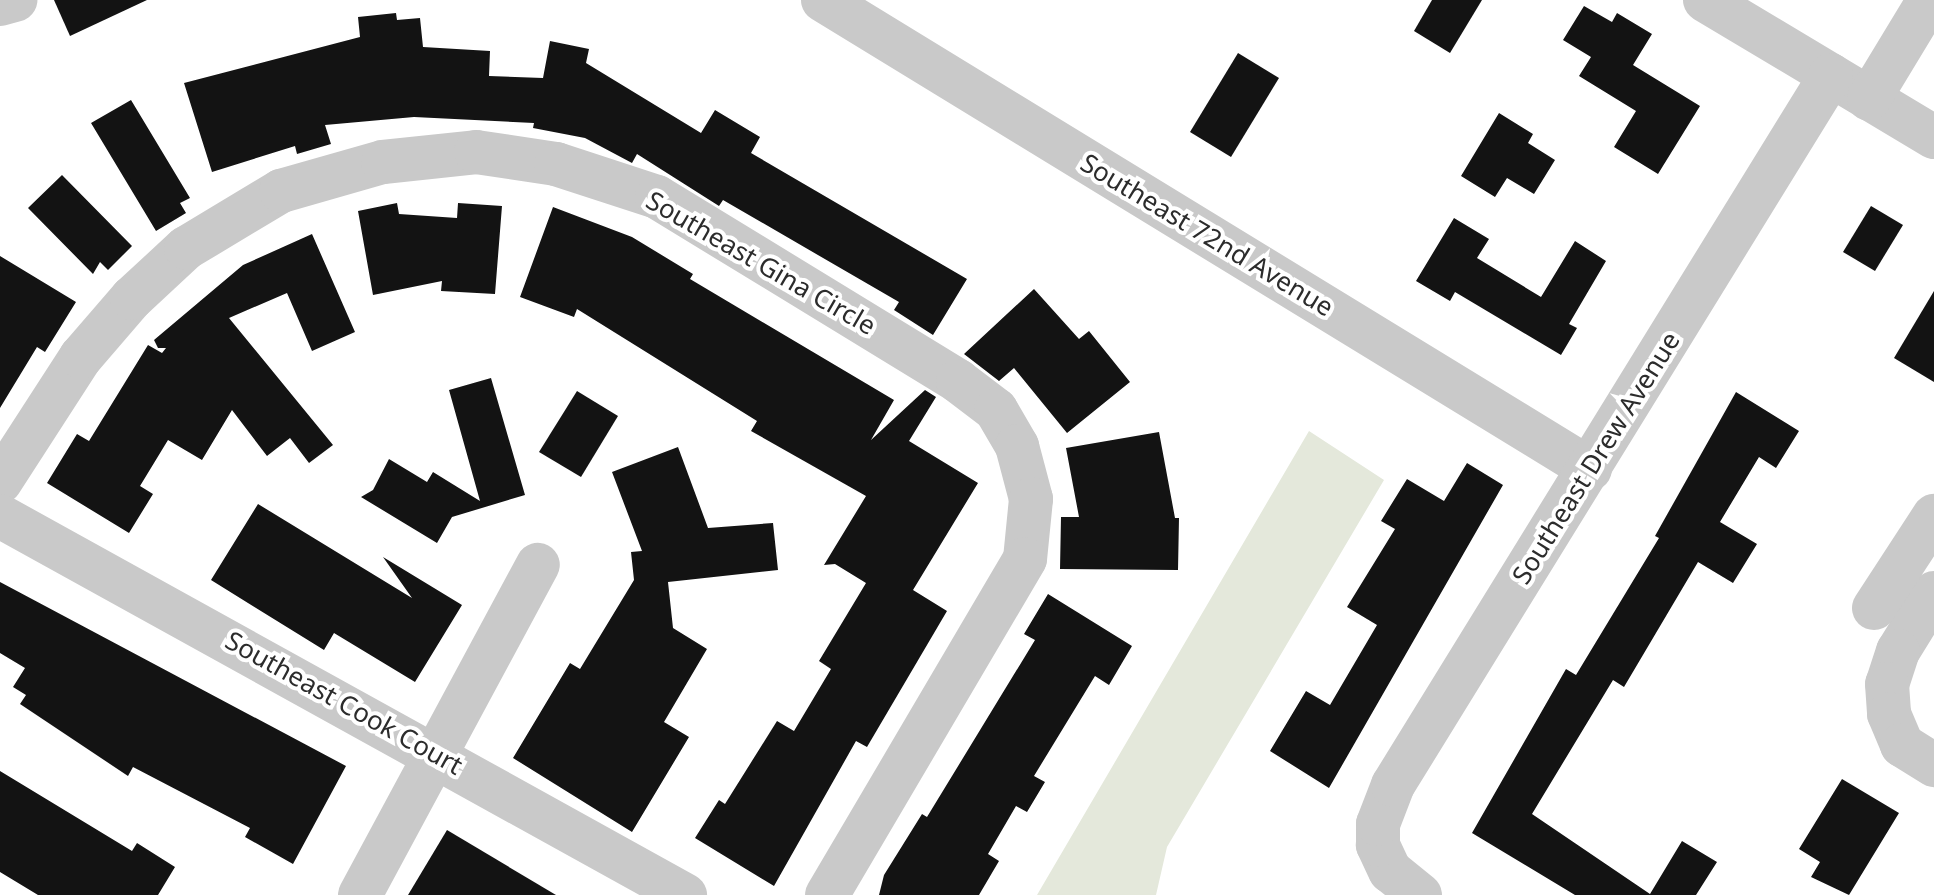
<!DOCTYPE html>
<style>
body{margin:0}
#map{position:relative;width:1934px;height:895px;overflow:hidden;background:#fff;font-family:"Noto Sans",sans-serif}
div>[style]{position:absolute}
.green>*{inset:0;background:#e4e8db}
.building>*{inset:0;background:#131313}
.minor>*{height:44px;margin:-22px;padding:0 22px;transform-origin:22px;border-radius:22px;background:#c9c9c9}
span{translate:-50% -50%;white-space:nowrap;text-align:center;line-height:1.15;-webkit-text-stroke:8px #fff;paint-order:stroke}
.street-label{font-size:26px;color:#2c2c2c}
</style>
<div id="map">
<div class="green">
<i style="clip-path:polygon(1309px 431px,1384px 480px,1167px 847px,1156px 895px,1037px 895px)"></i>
</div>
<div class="building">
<i style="clip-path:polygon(54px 0,147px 0,70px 36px)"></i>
<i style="clip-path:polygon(1432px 0,1482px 0,1450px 53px,1414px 31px)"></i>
<i style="clip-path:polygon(1584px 6px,1612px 22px,1617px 13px,1652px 34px,1633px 65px,1700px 106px,1658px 174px,1614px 147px,1636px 111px,1579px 76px,1591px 57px,1563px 40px)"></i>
<i style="clip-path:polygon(396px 13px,397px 20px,420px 18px,423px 47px,490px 51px,489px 76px,543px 78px,550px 41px,589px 49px,586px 63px,701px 133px,715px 110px,760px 137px,751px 153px,967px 279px,933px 335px,894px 310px,899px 302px,723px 200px,719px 206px,637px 154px,632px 163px,585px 138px,533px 128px,534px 123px,414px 117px,325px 125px,331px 144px,297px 154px,295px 146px,212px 172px,184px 83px,360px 37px,358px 17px)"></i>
<i style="clip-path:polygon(1238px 53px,1279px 78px,1231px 157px,1190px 132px)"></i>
<i style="clip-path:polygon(131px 100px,190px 198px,180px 203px,186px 213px,156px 231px,91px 123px)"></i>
<i style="clip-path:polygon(1499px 113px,1533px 134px,1528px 143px,1555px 160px,1534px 194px,1507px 178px,1495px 197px,1461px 176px)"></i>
<i style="clip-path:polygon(62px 175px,132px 246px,108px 270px,100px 262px,93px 274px,28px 208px)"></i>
<i style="clip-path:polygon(397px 203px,399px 214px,457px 218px,458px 203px,502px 206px,495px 294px,441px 291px,442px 281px,373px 295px,358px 211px)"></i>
<i style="clip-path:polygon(1871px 206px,1903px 225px,1875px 271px,1843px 252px)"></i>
<i style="clip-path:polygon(553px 207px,632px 237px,693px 274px,690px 279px,894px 400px,871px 440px,925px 390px,936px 397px,909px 441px,978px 483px,913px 590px,947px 611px,867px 747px,856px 741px,774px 886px,695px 838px,719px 800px,725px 804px,777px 721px,794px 731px,831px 669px,819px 661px,866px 583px,835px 564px,824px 565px,866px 496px,751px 431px,757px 421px,577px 309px,574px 317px,520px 297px)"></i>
<i style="clip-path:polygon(1454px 218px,1489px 239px,1477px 258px,1541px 297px,1575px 241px,1606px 261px,1569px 324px,1577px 328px,1561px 355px,1455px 292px,1450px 301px,1416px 281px)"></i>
<i style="clip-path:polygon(312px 234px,355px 332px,312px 351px,287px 293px,229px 318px,333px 445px,309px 463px,290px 438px,267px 456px,232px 410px,202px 460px,168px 440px,140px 486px,153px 494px,129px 533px,47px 483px,77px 434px,89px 441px,148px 345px,162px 353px,166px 348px,158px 348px,154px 340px,243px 265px)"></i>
<i style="clip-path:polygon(0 256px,76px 302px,45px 352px,37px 347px,0 408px)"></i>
<i style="clip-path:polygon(1034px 289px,1079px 339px,1089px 331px,1130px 382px,1067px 433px,1014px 368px,999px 381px,964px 354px)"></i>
<i style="clip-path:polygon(1934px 291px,1934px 382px,1894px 358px)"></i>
<i style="clip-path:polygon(491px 378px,525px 495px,452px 517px,437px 543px,361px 497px,373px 490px,389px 459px,427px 482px,433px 472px,480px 501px,449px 390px)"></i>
<i style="clip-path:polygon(577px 391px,618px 416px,581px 477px,539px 452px)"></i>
<i style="clip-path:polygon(1736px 392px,1799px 431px,1776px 468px,1759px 457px,1720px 522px,1757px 544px,1733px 583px,1698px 562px,1624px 687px,1613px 680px,1532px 814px,1650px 894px,1682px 841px,1717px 862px,1696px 895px,1575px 895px,1472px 833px,1566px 669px,1576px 675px,1659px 538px,1655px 536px)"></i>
<i style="clip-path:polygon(1159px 432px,1175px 518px,1179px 518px,1178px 570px,1060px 569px,1061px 517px,1079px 517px,1066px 448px)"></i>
<i style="clip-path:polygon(678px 447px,708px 528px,773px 523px,778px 570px,668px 582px,673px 628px,707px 649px,664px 722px,689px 737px,632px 832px,513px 758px,570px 663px,580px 669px,634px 580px,631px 552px,642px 551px,612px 472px)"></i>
<i style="clip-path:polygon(1467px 463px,1503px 485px,1329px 788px,1270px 751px,1306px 691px,1330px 705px,1377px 625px,1347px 607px,1395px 529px,1381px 521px,1407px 479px,1444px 501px)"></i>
<i style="clip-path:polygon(258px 504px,412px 598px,383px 557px,462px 605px,415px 682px,334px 633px,324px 650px,211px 580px)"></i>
<i style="clip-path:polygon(0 582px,346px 766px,293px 864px,245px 837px,250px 828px,133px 767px,128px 776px,20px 704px,26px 695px,13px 687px,25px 668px,0 653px)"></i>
<i style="clip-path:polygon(1048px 594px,1132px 646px,1109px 685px,1095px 676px,1034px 776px,1045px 782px,1027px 812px,1016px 806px,988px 854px,999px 861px,979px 895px,879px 895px,884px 875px,922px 814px,927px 817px,1035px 640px,1024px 634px)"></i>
<i style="clip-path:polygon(0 771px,132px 851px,137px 843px,175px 867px,158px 895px,38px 895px,0 872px)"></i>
<i style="clip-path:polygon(1842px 779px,1899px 813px,1849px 895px,1811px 877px,1820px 862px,1799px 849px)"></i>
<i style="clip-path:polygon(447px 830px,556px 895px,408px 895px)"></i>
</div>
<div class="minor">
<i style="left:823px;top:0;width:899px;rotate:31.44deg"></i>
<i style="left:1705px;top:0;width:267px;rotate:30.9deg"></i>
<i style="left:0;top:4px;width:16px;rotate:-15deg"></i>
<i style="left:1869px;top:99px;width:116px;rotate:-58.8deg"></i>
<i style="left:0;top:482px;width:149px;rotate:-57.1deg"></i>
<i style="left:81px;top:357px;width:78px;rotate:-49.2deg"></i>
<i style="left:132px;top:298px;width:74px;rotate:-42.8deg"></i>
<i style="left:186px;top:248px;width:111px;rotate:-31deg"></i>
<i style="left:281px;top:191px;width:106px;rotate:-15.9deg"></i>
<i style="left:383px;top:162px;width:94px;rotate:-6.1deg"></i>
<i style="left:476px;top:152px;width:81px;rotate:8.5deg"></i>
<i style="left:556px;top:164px;width:106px;rotate:18.1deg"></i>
<i style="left:657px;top:197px;width:353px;rotate:31.4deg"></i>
<i style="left:958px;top:381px;width:48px;rotate:37.3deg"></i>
<i style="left:996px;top:410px;width:42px;rotate:59.7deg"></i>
<i style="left:1017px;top:446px;width:55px;rotate:75.2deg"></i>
<i style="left:1031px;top:499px;width:60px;rotate:95.7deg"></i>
<i style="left:1025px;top:559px;width:390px;rotate:120.5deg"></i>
<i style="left:0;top:516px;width:783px;rotate:28.96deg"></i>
<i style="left:1934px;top:593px;width:68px;rotate:121.8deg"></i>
<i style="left:1898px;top:651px;width:35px;rotate:108deg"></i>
<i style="left:1887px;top:684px;width:30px;rotate:86deg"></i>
<i style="left:1889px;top:714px;width:34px;rotate:67deg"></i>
<i style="left:1902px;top:745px;width:38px;rotate:32deg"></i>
<i style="left:1874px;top:608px;width:110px;rotate:-56.9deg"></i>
<i style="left:360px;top:895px;width:375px;rotate:-61.7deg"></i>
<i style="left:1420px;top:895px;width:38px;rotate:-141deg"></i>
<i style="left:1390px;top:871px;width:29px;rotate:-115deg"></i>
<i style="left:1378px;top:845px;width:21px;rotate:-90deg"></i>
<i style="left:1378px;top:824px;width:42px;rotate:-69deg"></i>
<i style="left:1393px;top:785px;width:834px;rotate:-58.33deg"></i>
</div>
<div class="street-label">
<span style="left:1207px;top:235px;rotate:31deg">Southeast 72nd Avenue</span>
<span style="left:761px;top:263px;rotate:30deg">Southeast Gina Circle</span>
<span style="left:1596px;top:458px;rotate:-58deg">Southeast Drew Avenue</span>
<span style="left:344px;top:703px;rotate:29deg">Southeast Cook Court</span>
</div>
</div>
